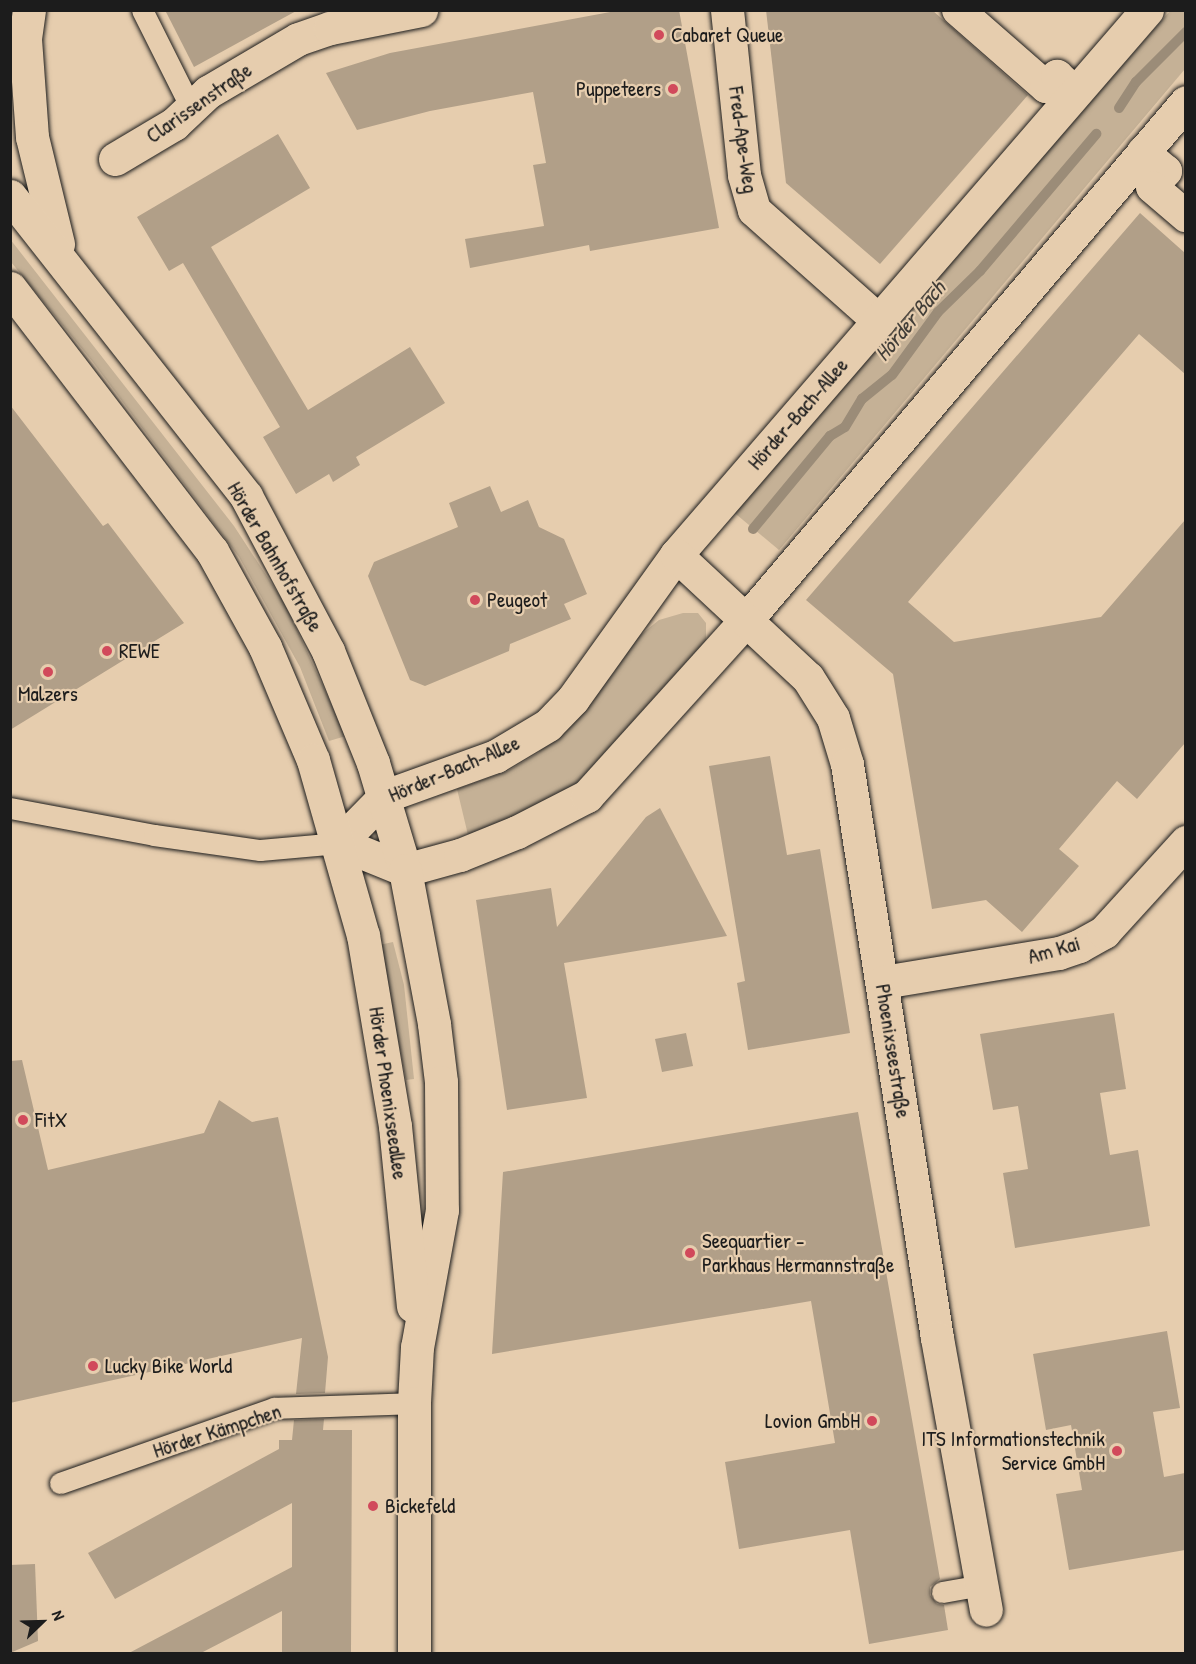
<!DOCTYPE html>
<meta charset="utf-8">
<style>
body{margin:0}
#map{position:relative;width:1196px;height:1664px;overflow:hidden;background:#e6cdae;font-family:"Patrick Hand",sans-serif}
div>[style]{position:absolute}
.green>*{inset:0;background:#c5b196}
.stream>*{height:10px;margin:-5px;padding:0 5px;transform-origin:5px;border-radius:5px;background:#9b8c78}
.building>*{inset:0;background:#b19f88}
.roads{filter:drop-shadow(0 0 2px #1c1c1c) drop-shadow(0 0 2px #1c1c1c)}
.service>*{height:21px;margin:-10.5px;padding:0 10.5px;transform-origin:10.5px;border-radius:10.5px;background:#e6cdae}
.pedestrian>*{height:32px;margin:-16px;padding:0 16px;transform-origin:16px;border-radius:16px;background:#e6cdae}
.minor>*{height:33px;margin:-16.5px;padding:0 16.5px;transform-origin:16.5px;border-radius:16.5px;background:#e6cdae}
.secondary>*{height:33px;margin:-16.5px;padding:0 16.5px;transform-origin:16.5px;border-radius:16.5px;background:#e6cdae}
.dots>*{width:16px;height:16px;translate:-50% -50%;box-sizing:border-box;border:3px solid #e6cdae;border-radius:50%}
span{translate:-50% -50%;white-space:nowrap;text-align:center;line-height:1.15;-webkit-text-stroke:4.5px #e6cdae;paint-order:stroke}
.poi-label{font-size:21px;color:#1c1c1c}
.left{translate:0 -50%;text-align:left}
.right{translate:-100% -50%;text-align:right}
.street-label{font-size:21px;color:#1c1c1c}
.water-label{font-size:22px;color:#423e38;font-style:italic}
.frame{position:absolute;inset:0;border:12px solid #1c1c1c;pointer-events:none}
.north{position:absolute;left:12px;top:1592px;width:60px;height:60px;-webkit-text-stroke:4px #e6cdae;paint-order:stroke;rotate:67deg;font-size:16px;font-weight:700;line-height:24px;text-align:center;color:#1c1c1c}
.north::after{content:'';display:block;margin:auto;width:21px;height:27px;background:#1c1c1c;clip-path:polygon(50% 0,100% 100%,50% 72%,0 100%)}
</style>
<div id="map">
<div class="green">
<i style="clip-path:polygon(1170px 11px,1185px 11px,1185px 69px,779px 550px,731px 510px)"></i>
<i style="clip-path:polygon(10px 239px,234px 526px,285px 604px,346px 736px,329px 741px,300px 667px,239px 557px,92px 361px,11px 262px)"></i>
<i style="clip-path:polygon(683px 613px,698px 613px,706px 623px,706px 641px,593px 775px,560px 800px,468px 835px,457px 789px,508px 771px,538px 753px,612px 675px,638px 637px,659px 620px)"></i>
<i style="clip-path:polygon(393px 942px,404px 985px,414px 1079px,406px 1080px,379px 945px)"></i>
</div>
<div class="stream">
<i style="left:1119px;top:108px;width:31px;rotate:-57deg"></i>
<i style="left:1136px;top:82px;width:71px;rotate:-45deg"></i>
<i style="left:753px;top:529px;width:121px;rotate:-50.4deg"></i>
<i style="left:830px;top:436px;width:17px;rotate:-31deg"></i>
<i style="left:845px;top:427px;width:33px;rotate:-59deg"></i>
<i style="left:862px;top:399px;width:38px;rotate:-39deg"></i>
<i style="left:892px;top:375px;width:78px;rotate:-53.9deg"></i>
<i style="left:938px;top:312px;width:59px;rotate:-44.3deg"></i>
<i style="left:980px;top:271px;width:180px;rotate:-49.7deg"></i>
</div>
<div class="building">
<i style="clip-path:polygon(165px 10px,298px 10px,194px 67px)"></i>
<i style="clip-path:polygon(621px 10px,679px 10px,719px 228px,590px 251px,589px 245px,470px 268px,465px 239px,544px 226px,533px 165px,546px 163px,533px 92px,430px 111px,357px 130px,326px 73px,390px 53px)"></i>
<i style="clip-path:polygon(766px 10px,932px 10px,1028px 95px,880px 264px,786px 183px)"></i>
<i style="clip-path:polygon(278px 134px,310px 188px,211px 247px,308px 410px,410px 347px,445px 403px,356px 457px,360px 465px,333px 482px,329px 474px,296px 494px,263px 437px,280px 427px,183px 263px,169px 271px,137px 217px)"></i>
<i style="clip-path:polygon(1140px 213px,1185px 253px,1185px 374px,1139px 334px,908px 602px,954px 642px,1101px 617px,1185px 520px,1185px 743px,1137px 799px,1117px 781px,1059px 849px,1079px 866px,1022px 932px,986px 900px,932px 909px,893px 674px,806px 600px)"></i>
<i style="clip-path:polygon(10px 405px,103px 526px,108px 523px,184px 623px,10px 730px)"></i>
<i style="clip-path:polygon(490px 486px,501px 512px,528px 500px,539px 527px,564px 539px,587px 594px,564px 604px,571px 619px,510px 644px,509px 651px,425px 686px,410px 680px,368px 576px,374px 562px,458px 527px,449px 503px)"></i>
<i style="clip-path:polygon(770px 756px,787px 855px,820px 849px,850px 1033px,748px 1050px,737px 983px,745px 981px,709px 766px)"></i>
<i style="clip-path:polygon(660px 808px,727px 936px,564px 963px,587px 1098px,507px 1110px,476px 900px,551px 888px,557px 927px,646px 817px)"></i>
<i style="clip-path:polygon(1114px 1013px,1126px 1089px,1100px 1093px,1110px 1155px,1138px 1150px,1150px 1226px,1015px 1248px,1003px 1173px,1028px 1169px,1018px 1106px,993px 1110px,980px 1034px)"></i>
<i style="clip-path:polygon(686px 1033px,693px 1066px,662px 1072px,655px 1039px)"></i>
<i style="clip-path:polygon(22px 1060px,48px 1170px,204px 1133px,219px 1100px,252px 1122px,278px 1117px,328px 1357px,325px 1393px,296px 1394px,302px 1338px,10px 1403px,10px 1061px)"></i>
<i style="clip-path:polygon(858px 1112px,940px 1579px,930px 1587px,930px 1595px,937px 1604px,944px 1605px,948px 1630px,869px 1644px,850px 1530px,739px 1549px,725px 1462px,835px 1443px,811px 1301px,492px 1354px,503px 1172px)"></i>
<i style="clip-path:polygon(1167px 1331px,1180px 1408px,1153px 1412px,1164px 1477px,1185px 1473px,1185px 1550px,1069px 1570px,1056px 1494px,1082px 1490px,1071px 1425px,1046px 1430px,1033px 1354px)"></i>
<i style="clip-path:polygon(324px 1419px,323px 1430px,352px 1430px,351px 1653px,282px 1653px,282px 1611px,201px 1653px,129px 1653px,292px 1567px,292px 1503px,115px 1599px,88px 1553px,279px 1449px,279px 1440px,292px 1440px,294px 1420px)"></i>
<i style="clip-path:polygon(35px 1564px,38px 1641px,10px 1653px,10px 1565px)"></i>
</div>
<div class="roads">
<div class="service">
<i style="left:142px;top:10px;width:110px;rotate:63.4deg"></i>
<i style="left:10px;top:808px;width:147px;rotate:10.6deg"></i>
<i style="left:154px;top:835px;width:107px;rotate:8.1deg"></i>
<i style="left:260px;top:850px;width:79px;rotate:-5.1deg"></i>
<i style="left:60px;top:1483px;width:227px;rotate:-19.3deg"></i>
<i style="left:274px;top:1408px;width:140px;rotate:-2deg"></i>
<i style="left:942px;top:1592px;width:40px;rotate:-10deg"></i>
</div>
<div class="pedestrian">
<i style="left:958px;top:10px;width:117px;rotate:41.2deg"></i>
<i style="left:1046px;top:87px;width:16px;rotate:-45deg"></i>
<i style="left:1057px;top:76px;width:25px;rotate:42deg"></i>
<i style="left:1143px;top:152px;width:30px;rotate:40deg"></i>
<i style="left:1166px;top:171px;width:21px;rotate:131deg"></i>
<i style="left:1152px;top:187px;width:45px;rotate:40.5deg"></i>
</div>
<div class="minor">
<i style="left:727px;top:10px;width:166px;rotate:84.1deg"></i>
<i style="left:744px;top:175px;width:36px;rotate:74deg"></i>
<i style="left:754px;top:210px;width:167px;rotate:41.6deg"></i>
<i style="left:1147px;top:10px;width:720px;rotate:130.83deg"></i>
<i style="left:676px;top:555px;width:177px;rotate:125.6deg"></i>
<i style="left:573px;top:699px;width:36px;rotate:134deg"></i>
<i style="left:548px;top:725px;width:61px;rotate:149.2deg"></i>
<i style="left:496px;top:756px;width:118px;rotate:160.2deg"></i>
<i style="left:385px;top:796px;width:66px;rotate:134.4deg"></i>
<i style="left:339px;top:843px;width:71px;rotate:22.2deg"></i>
<i style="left:405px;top:870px;width:57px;rotate:-15.3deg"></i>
<i style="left:460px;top:855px;width:61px;rotate:-22deg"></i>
<i style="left:517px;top:832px;width:79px;rotate:-27.2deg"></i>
<i style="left:587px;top:796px;width:239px;rotate:-47.9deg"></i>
<i style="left:747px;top:619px;width:678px;rotate:-49.66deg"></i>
<i style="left:115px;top:159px;width:69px;rotate:-30.7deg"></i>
<i style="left:174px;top:124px;width:47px;rotate:-43.3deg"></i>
<i style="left:208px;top:92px;width:104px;rotate:-30.5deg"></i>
<i style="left:298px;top:39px;width:34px;rotate:-19deg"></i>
<i style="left:330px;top:28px;width:93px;rotate:-11.2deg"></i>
<i style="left:676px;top:555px;width:180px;rotate:43deg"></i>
<i style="left:808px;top:678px;width:47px;rotate:58deg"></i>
<i style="left:833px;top:718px;width:48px;rotate:73.1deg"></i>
<i style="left:847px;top:764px;width:581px;rotate:81.09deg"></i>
<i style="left:937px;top:1338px;width:276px;rotate:79.8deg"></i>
<i style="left:883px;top:982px;width:178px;rotate:-9.4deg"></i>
<i style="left:1059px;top:953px;width:21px;rotate:-19deg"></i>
<i style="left:1079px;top:946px;width:29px;rotate:-29deg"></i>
<i style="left:1104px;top:932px;width:122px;rotate:-47.7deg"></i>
</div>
<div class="secondary">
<i style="left:29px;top:10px;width:29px;rotate:98deg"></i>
<i style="left:25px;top:39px;width:98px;rotate:85.9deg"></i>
<i style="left:32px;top:137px;width:110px;rotate:76.3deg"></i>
<i style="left:10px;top:196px;width:382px;rotate:51.8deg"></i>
<i style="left:246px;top:496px;width:175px;rotate:62.1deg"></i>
<i style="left:328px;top:651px;width:121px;rotate:68.1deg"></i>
<i style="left:373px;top:763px;width:112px;rotate:73.3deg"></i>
<i style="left:405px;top:870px;width:157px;rotate:79.3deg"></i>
<i style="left:434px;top:1024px;width:58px;rotate:83.1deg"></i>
<i style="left:441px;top:1082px;width:128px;rotate:89.6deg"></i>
<i style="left:442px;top:1210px;width:139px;rotate:100.3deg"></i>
<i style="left:417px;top:1347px;width:56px;rotate:93.1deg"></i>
<i style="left:414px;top:1403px;width:251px;rotate:90deg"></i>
<i style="left:10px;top:288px;width:332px;rotate:52.5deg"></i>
<i style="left:212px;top:551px;width:110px;rotate:61.1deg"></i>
<i style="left:265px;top:647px;width:123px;rotate:67deg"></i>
<i style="left:313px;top:760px;width:182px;rotate:74.1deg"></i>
<i style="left:363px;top:935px;width:194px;rotate:80.5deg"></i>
<i style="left:395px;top:1126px;width:181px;rotate:84.3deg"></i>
</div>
</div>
<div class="dots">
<i style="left:659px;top:35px;background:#d1495b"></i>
<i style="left:673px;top:89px;background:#d1495b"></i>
<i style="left:475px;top:600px;background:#d1495b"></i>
<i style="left:107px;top:651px;background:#d1495b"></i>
<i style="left:48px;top:672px;background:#d1495b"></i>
<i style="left:23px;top:1120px;background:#d1495b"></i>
<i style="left:690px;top:1253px;background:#d1495b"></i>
<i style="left:93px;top:1366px;background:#d1495b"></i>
<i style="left:872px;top:1421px;background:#d1495b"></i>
<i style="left:1117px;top:1451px;background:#d1495b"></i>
<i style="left:373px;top:1506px;background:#d1495b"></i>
</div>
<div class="poi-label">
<span class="left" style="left:671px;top:35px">Cabaret Queue</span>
<span class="right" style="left:661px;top:89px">Puppeteers</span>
<span class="left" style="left:487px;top:600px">Peugeot</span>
<span class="left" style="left:119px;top:651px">REWE</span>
<span style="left:48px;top:694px">Malzers</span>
<span class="left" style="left:35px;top:1120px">FitX</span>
<span class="left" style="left:702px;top:1253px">Seequartier -<br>Parkhaus Hermannstraße</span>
<span class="left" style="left:105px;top:1366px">Lucky Bike World</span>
<span class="right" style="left:860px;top:1421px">Lovion GmbH</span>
<span class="right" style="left:1105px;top:1451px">ITS Informationstechnik<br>Service GmbH</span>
<span class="left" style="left:385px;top:1506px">Bickefeld</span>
</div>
<div class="street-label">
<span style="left:199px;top:103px;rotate:-35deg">Clarissenstraße</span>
<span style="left:743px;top:140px;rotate:82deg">Fred-Ape-Weg</span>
<span style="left:798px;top:414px;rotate:-49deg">Hörder-Bach-Allee</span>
<span style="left:275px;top:557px;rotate:60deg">Hörder Bahnhofstraße</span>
<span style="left:454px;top:769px;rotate:-23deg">Hörder-Bach-Allee</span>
<span style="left:1054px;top:950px;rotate:-16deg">Am Kai</span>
<span style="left:893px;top:1051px;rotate:81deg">Phoenixseestraße</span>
<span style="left:388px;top:1093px;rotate:82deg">Hörder Phoenixseeallee</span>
<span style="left:217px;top:1431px;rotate:-18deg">Hörder Kämpchen</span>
</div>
<div class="water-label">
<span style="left:910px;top:321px;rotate:-50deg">Hörder Bach</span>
</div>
<div class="frame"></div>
<div class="north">N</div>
</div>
